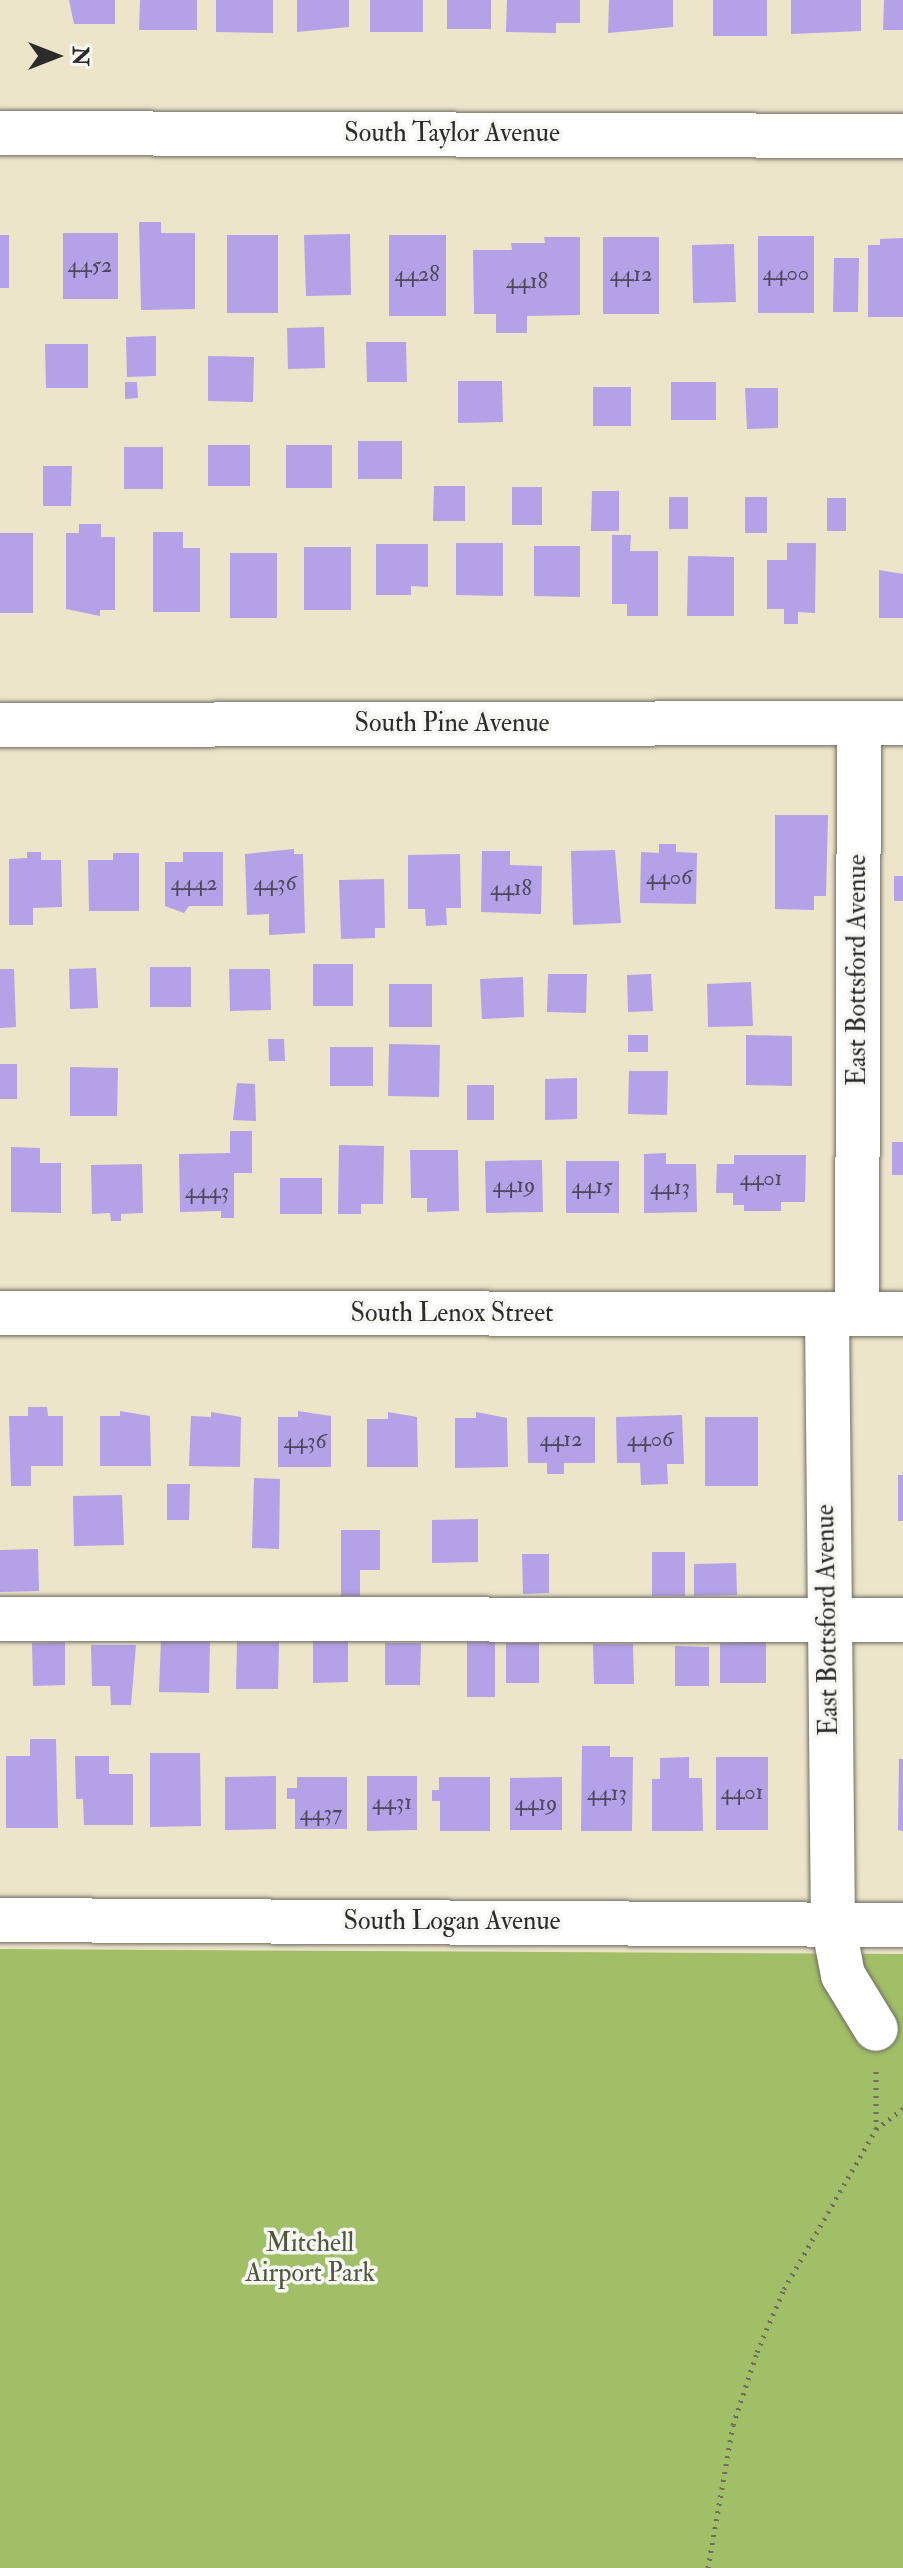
<!DOCTYPE html>
<style>
body{margin:0}
#map{position:relative;width:903px;height:2568px;overflow:hidden;background:#ece5ca;font-family:"IM FELL Double Pica",serif}
div>[style]{position:absolute}
.green>*{inset:0;background:#a1bf66}
.building>*{inset:0;background:#b4a1e7}
.path>*{height:5px;margin-top:-2.5px;transform-origin:0;background:repeating-linear-gradient(90deg,#6f6c63 0 2px,transparent 0 8px)}
.roads{filter:drop-shadow(0 0 2px #6f6c63) drop-shadow(0 0 2px #6f6c63)}
.minor>*{height:44px;margin:-22px;padding:0 22px;transform-origin:22px;border-radius:22px;background:#fff}
span{translate:-50% -50%;white-space:nowrap;text-align:center;line-height:1.15;-webkit-text-stroke:7px #f6f6f2;paint-order:stroke}
.number-label{font-size:22px;color:#4d485a}
.number-label span{-webkit-text-stroke-width:0}
.street-label{font-size:26px;color:#2b2b2b}
.park-label{font-size:26px;color:#4e573d}
.north{position:absolute;left:16px;top:16px;width:80px;height:80px;-webkit-text-stroke:6px #f6f6f2;paint-order:stroke;rotate:90deg;font-size:22px;font-weight:700;line-height:32px;text-align:center;color:#2b2b2b}
.north::after{content:'';display:block;margin:auto;width:28px;height:36px;background:#2b2b2b;clip-path:polygon(50% 0,100% 100%,50% 72%,0 100%)}
</style>
<div id="map">
<div class="green">
<i style="clip-path:polygon(0 1949px,903px 1954px,903px 2568px,0 2568px)"></i>
</div>
<div class="building">
<i style="clip-path:polygon(69px 0,115px 0,115px 24px,74px 24px)"></i>
<i style="clip-path:polygon(140px 0,197px 0,197px 30px,139px 30px)"></i>
<i style="clip-path:polygon(216px 0,273px 0,273px 33px,216px 32px)"></i>
<i style="clip-path:polygon(297px 0,349px 0,349px 27px,297px 32px)"></i>
<i style="clip-path:polygon(370px 0,423px 0,423px 32px,370px 32px)"></i>
<i style="clip-path:polygon(447px 0,491px 0,491px 29px,447px 29px)"></i>
<i style="clip-path:polygon(507px 0,580px 0,580px 23px,556px 23px,556px 33px,506px 32px)"></i>
<i style="clip-path:polygon(609px 0,673px 0,673px 27px,608px 33px)"></i>
<i style="clip-path:polygon(713px 0,767px 0,767px 36px,713px 36px)"></i>
<i style="clip-path:polygon(791px 0,861px 0,861px 31px,791px 34px)"></i>
<i style="clip-path:polygon(884px 0,903px 0,903px 30px,883px 30px)"></i>
<i style="clip-path:polygon(139px 222px,161px 222px,161px 233px,195px 233px,195px 309px,141px 310px)"></i>
<i style="clip-path:polygon(63px 233px,118px 233px,118px 299px,63px 299px)"></i>
<i style="clip-path:polygon(350px 234px,351px 295px,306px 296px,304px 235px)"></i>
<i style="clip-path:polygon(0 235px,9px 235px,9px 288px,0 288px)"></i>
<i style="clip-path:polygon(227px 235px,278px 235px,278px 313px,227px 313px)"></i>
<i style="clip-path:polygon(389px 235px,446px 235px,446px 316px,389px 316px)"></i>
<i style="clip-path:polygon(758px 236px,814px 236px,814px 313px,758px 313px)"></i>
<i style="clip-path:polygon(544px 237px,580px 237px,580px 315px,527px 316px,527px 333px,496px 333px,496px 314px,474px 314px,473px 250px,512px 250px,511px 243px,545px 243px)"></i>
<i style="clip-path:polygon(603px 237px,659px 237px,659px 314px,603px 314px)"></i>
<i style="clip-path:polygon(903px 238px,903px 317px,868px 317px,868px 245px,880px 245px,880px 239px)"></i>
<i style="clip-path:polygon(734px 244px,736px 302px,693px 303px,692px 245px)"></i>
<i style="clip-path:polygon(834px 258px,859px 258px,858px 312px,833px 312px)"></i>
<i style="clip-path:polygon(324px 327px,325px 368px,288px 369px,287px 328px)"></i>
<i style="clip-path:polygon(156px 336px,156px 376px,127px 377px,126px 337px)"></i>
<i style="clip-path:polygon(366px 342px,406px 342px,407px 382px,367px 382px)"></i>
<i style="clip-path:polygon(45px 344px,88px 344px,88px 388px,46px 388px)"></i>
<i style="clip-path:polygon(208px 356px,254px 357px,253px 402px,208px 401px)"></i>
<i style="clip-path:polygon(458px 381px,502px 381px,503px 422px,458px 423px)"></i>
<i style="clip-path:polygon(125px 382px,137px 382px,138px 398px,125px 399px)"></i>
<i style="clip-path:polygon(671px 382px,716px 382px,716px 420px,671px 420px)"></i>
<i style="clip-path:polygon(593px 387px,631px 387px,631px 426px,593px 426px)"></i>
<i style="clip-path:polygon(745px 388px,778px 388px,778px 428px,747px 429px)"></i>
<i style="clip-path:polygon(358px 441px,402px 441px,402px 479px,358px 479px)"></i>
<i style="clip-path:polygon(208px 445px,250px 445px,250px 486px,208px 486px)"></i>
<i style="clip-path:polygon(286px 445px,332px 445px,332px 488px,286px 488px)"></i>
<i style="clip-path:polygon(124px 447px,163px 447px,163px 489px,124px 489px)"></i>
<i style="clip-path:polygon(43px 466px,72px 466px,71px 506px,43px 506px)"></i>
<i style="clip-path:polygon(434px 486px,465px 486px,465px 521px,433px 521px)"></i>
<i style="clip-path:polygon(512px 487px,542px 487px,542px 525px,512px 525px)"></i>
<i style="clip-path:polygon(592px 491px,619px 491px,619px 531px,591px 531px)"></i>
<i style="clip-path:polygon(669px 497px,688px 497px,688px 529px,669px 529px)"></i>
<i style="clip-path:polygon(745px 497px,767px 497px,767px 533px,745px 533px)"></i>
<i style="clip-path:polygon(827px 498px,846px 498px,846px 531px,827px 531px)"></i>
<i style="clip-path:polygon(79px 524px,101px 524px,101px 537px,115px 537px,115px 610px,100px 610px,100px 616px,66px 609px,66px 533px,79px 533px)"></i>
<i style="clip-path:polygon(153px 532px,183px 532px,183px 548px,200px 548px,200px 612px,153px 612px)"></i>
<i style="clip-path:polygon(0 533px,33px 533px,33px 613px,0 613px)"></i>
<i style="clip-path:polygon(612px 535px,631px 535px,630px 551px,658px 551px,658px 616px,627px 616px,627px 604px,612px 604px)"></i>
<i style="clip-path:polygon(456px 543px,503px 543px,503px 596px,456px 595px)"></i>
<i style="clip-path:polygon(787px 543px,816px 543px,815px 613px,798px 612px,798px 624px,784px 624px,784px 609px,767px 609px,767px 560px,787px 560px)"></i>
<i style="clip-path:polygon(376px 544px,428px 544px,428px 587px,411px 586px,411px 595px,376px 595px)"></i>
<i style="clip-path:polygon(534px 546px,580px 546px,580px 597px,534px 596px)"></i>
<i style="clip-path:polygon(304px 547px,351px 547px,351px 610px,304px 610px)"></i>
<i style="clip-path:polygon(230px 553px,277px 553px,277px 618px,230px 618px)"></i>
<i style="clip-path:polygon(688px 556px,734px 557px,734px 616px,687px 616px)"></i>
<i style="clip-path:polygon(879px 570px,903px 574px,903px 618px,879px 618px)"></i>
<i style="clip-path:polygon(775px 815px,828px 815px,826px 896px,814px 896px,814px 910px,775px 909px)"></i>
<i style="clip-path:polygon(659px 844px,676px 844px,676px 852px,697px 853px,696px 904px,640px 903px,641px 852px,659px 853px)"></i>
<i style="clip-path:polygon(294px 849px,294px 854px,303px 854px,305px 933px,269px 935px,269px 914px,247px 915px,245px 854px)"></i>
<i style="clip-path:polygon(615px 850px,621px 923px,573px 925px,571px 851px)"></i>
<i style="clip-path:polygon(482px 851px,510px 851px,510px 865px,542px 866px,541px 914px,481px 912px)"></i>
<i style="clip-path:polygon(27px 852px,41px 852px,41px 860px,61px 860px,62px 907px,33px 908px,33px 925px,9px 925px,9px 859px,27px 858px)"></i>
<i style="clip-path:polygon(183px 852px,223px 852px,223px 906px,189px 906px,184px 913px,165px 906px,165px 862px,183px 862px)"></i>
<i style="clip-path:polygon(113px 853px,139px 853px,139px 911px,89px 911px,88px 860px,113px 860px)"></i>
<i style="clip-path:polygon(460px 854px,461px 908px,446px 908px,447px 925px,426px 926px,425px 909px,408px 909px,408px 855px)"></i>
<i style="clip-path:polygon(894px 876px,903px 876px,903px 901px,894px 901px)"></i>
<i style="clip-path:polygon(384px 879px,385px 928px,375px 928px,375px 938px,341px 939px,339px 880px)"></i>
<i style="clip-path:polygon(313px 964px,353px 964px,353px 1006px,313px 1006px)"></i>
<i style="clip-path:polygon(150px 967px,191px 967px,191px 1007px,150px 1007px)"></i>
<i style="clip-path:polygon(96px 968px,98px 1008px,70px 1009px,69px 969px)"></i>
<i style="clip-path:polygon(0 969px,14px 969px,16px 1027px,0 1028px)"></i>
<i style="clip-path:polygon(229px 969px,270px 969px,271px 1010px,230px 1011px)"></i>
<i style="clip-path:polygon(548px 974px,587px 974px,586px 1013px,547px 1012px)"></i>
<i style="clip-path:polygon(651px 974px,653px 1011px,628px 1012px,627px 975px)"></i>
<i style="clip-path:polygon(523px 977px,524px 1017px,482px 1019px,480px 979px)"></i>
<i style="clip-path:polygon(751px 982px,753px 1026px,708px 1027px,707px 984px)"></i>
<i style="clip-path:polygon(389px 984px,432px 984px,432px 1027px,389px 1027px)"></i>
<i style="clip-path:polygon(628px 1035px,648px 1035px,648px 1052px,628px 1052px)"></i>
<i style="clip-path:polygon(746px 1035px,792px 1036px,792px 1086px,746px 1085px)"></i>
<i style="clip-path:polygon(268px 1039px,284px 1039px,285px 1061px,269px 1061px)"></i>
<i style="clip-path:polygon(389px 1044px,440px 1045px,439px 1097px,388px 1096px)"></i>
<i style="clip-path:polygon(330px 1047px,373px 1047px,373px 1086px,330px 1086px)"></i>
<i style="clip-path:polygon(0 1064px,17px 1064px,17px 1099px,0 1099px)"></i>
<i style="clip-path:polygon(70px 1067px,118px 1068px,117px 1116px,70px 1116px)"></i>
<i style="clip-path:polygon(629px 1071px,668px 1071px,667px 1115px,628px 1114px)"></i>
<i style="clip-path:polygon(577px 1078px,577px 1119px,545px 1120px,545px 1079px)"></i>
<i style="clip-path:polygon(237px 1083px,255px 1084px,256px 1121px,233px 1120px)"></i>
<i style="clip-path:polygon(467px 1085px,494px 1085px,494px 1120px,467px 1120px)"></i>
<i style="clip-path:polygon(230px 1131px,252px 1131px,252px 1173px,234px 1173px,234px 1218px,221px 1218px,221px 1211px,180px 1212px,179px 1154px,230px 1153px)"></i>
<i style="clip-path:polygon(892px 1142px,903px 1142px,903px 1175px,892px 1175px)"></i>
<i style="clip-path:polygon(339px 1145px,384px 1146px,383px 1204px,361px 1204px,361px 1214px,338px 1214px)"></i>
<i style="clip-path:polygon(11px 1147px,40px 1148px,40px 1163px,61px 1163px,61px 1213px,11px 1212px)"></i>
<i style="clip-path:polygon(410px 1150px,458px 1150px,459px 1211px,427px 1212px,427px 1198px,411px 1198px)"></i>
<i style="clip-path:polygon(666px 1153px,666px 1164px,696px 1164px,697px 1212px,644px 1213px,644px 1154px)"></i>
<i style="clip-path:polygon(734px 1155px,806px 1155px,805px 1202px,781px 1202px,781px 1211px,744px 1211px,744px 1205px,733px 1205px,733px 1193px,716px 1193px,717px 1164px,734px 1164px)"></i>
<i style="clip-path:polygon(542px 1160px,543px 1212px,486px 1213px,485px 1161px)"></i>
<i style="clip-path:polygon(566px 1161px,619px 1161px,619px 1213px,566px 1213px)"></i>
<i style="clip-path:polygon(142px 1164px,143px 1213px,121px 1214px,121px 1221px,111px 1221px,110px 1213px,92px 1214px,91px 1165px)"></i>
<i style="clip-path:polygon(280px 1178px,322px 1178px,322px 1214px,280px 1214px)"></i>
<i style="clip-path:polygon(28px 1407px,47px 1407px,48px 1416px,63px 1416px,63px 1466px,31px 1466px,31px 1486px,11px 1486px,9px 1416px,28px 1416px)"></i>
<i style="clip-path:polygon(120px 1411px,150px 1416px,151px 1466px,100px 1466px,100px 1416px,120px 1416px)"></i>
<i style="clip-path:polygon(298px 1411px,331px 1416px,331px 1467px,278px 1467px,278px 1417px,298px 1417px)"></i>
<i style="clip-path:polygon(211px 1412px,241px 1417px,240px 1467px,189px 1466px,191px 1416px,211px 1417px)"></i>
<i style="clip-path:polygon(388px 1412px,417px 1417px,418px 1467px,367px 1467px,367px 1419px,388px 1419px)"></i>
<i style="clip-path:polygon(476px 1412px,507px 1418px,508px 1467px,455px 1468px,455px 1418px,476px 1418px)"></i>
<i style="clip-path:polygon(682px 1415px,684px 1464px,667px 1464px,668px 1484px,641px 1485px,640px 1463px,617px 1463px,616px 1417px)"></i>
<i style="clip-path:polygon(527px 1417px,595px 1417px,595px 1463px,564px 1463px,564px 1474px,547px 1474px,547px 1463px,528px 1463px)"></i>
<i style="clip-path:polygon(705px 1417px,758px 1417px,758px 1486px,705px 1486px)"></i>
<i style="clip-path:polygon(898px 1475px,903px 1475px,903px 1521px,898px 1521px)"></i>
<i style="clip-path:polygon(254px 1478px,280px 1479px,279px 1549px,252px 1548px)"></i>
<i style="clip-path:polygon(167px 1484px,190px 1484px,189px 1520px,167px 1520px)"></i>
<i style="clip-path:polygon(122px 1495px,124px 1545px,74px 1546px,73px 1496px)"></i>
<i style="clip-path:polygon(478px 1519px,478px 1562px,432px 1563px,432px 1520px)"></i>
<i style="clip-path:polygon(341px 1530px,380px 1530px,380px 1570px,360px 1570px,360px 1596px,341px 1596px)"></i>
<i style="clip-path:polygon(38px 1549px,39px 1591px,0 1592px,0 1550px)"></i>
<i style="clip-path:polygon(652px 1552px,685px 1552px,685px 1596px,652px 1596px)"></i>
<i style="clip-path:polygon(522px 1554px,549px 1554px,549px 1593px,523px 1594px)"></i>
<i style="clip-path:polygon(736px 1563px,737px 1595px,694px 1596px,694px 1564px)"></i>
<i style="clip-path:polygon(161px 1639px,210px 1641px,209px 1693px,159px 1692px)"></i>
<i style="clip-path:polygon(313px 1641px,348px 1641px,348px 1682px,313px 1683px)"></i>
<i style="clip-path:polygon(65px 1642px,65px 1685px,33px 1686px,32px 1643px)"></i>
<i style="clip-path:polygon(237px 1642px,279px 1642px,278px 1689px,236px 1689px)"></i>
<i style="clip-path:polygon(467px 1642px,495px 1642px,495px 1697px,467px 1697px)"></i>
<i style="clip-path:polygon(766px 1642px,766px 1683px,720px 1683px,720px 1643px)"></i>
<i style="clip-path:polygon(385px 1643px,421px 1643px,420px 1685px,385px 1685px)"></i>
<i style="clip-path:polygon(506px 1643px,539px 1643px,539px 1683px,506px 1683px)"></i>
<i style="clip-path:polygon(593px 1644px,633px 1644px,634px 1684px,594px 1684px)"></i>
<i style="clip-path:polygon(91px 1645px,136px 1645px,131px 1705px,111px 1705px,110px 1686px,92px 1686px)"></i>
<i style="clip-path:polygon(675px 1646px,709px 1647px,709px 1686px,675px 1686px)"></i>
<i style="clip-path:polygon(30px 1739px,56px 1739px,58px 1828px,6px 1828px,6px 1756px,30px 1756px)"></i>
<i style="clip-path:polygon(582px 1746px,610px 1746px,610px 1757px,633px 1757px,632px 1831px,581px 1831px)"></i>
<i style="clip-path:polygon(150px 1753px,200px 1753px,201px 1826px,150px 1827px)"></i>
<i style="clip-path:polygon(75px 1756px,109px 1756px,109px 1774px,133px 1774px,133px 1825px,84px 1825px,83px 1799px,76px 1799px)"></i>
<i style="clip-path:polygon(689px 1757px,689px 1778px,702px 1778px,703px 1831px,652px 1831px,652px 1779px,660px 1779px,660px 1758px)"></i>
<i style="clip-path:polygon(716px 1757px,768px 1757px,768px 1830px,716px 1830px)"></i>
<i style="clip-path:polygon(899px 1759px,903px 1759px,903px 1831px,898px 1830px)"></i>
<i style="clip-path:polygon(276px 1776px,276px 1829px,225px 1830px,225px 1777px)"></i>
<i style="clip-path:polygon(367px 1776px,417px 1776px,417px 1830px,367px 1831px)"></i>
<i style="clip-path:polygon(297px 1777px,347px 1777px,347px 1829px,295px 1829px,295px 1799px,287px 1799px,287px 1788px,297px 1788px)"></i>
<i style="clip-path:polygon(439px 1777px,490px 1777px,490px 1831px,440px 1831px,440px 1801px,432px 1801px,432px 1790px,439px 1790px)"></i>
<i style="clip-path:polygon(562px 1777px,562px 1830px,510px 1830px,510px 1778px)"></i>
</div>
<div class="path">
<i style="left:876px;top:2129px;width:34px;rotate:-37deg"></i>
<i style="left:708px;top:2568px;width:145px;rotate:-80.1deg"></i>
<i style="left:733px;top:2425px;width:77px;rotate:-71.8deg"></i>
<i style="left:757px;top:2352px;width:69px;rotate:-66.8deg"></i>
<i style="left:784px;top:2289px;width:185px;rotate:-60.1deg"></i>
<i style="left:876px;top:2129px;width:62px;rotate:-90deg"></i>
</div>
<div class="roads">
<div class="minor">
<i style="left:0;top:133px;width:903px;rotate:0.19deg"></i>
<i style="left:0;top:725px;width:903px;rotate:-0.13deg"></i>
<i style="left:0;top:1313px;width:903px;rotate:0.06deg"></i>
<i style="left:857px;top:1314px;width:591px;rotate:-89.81deg"></i>
<i style="left:827px;top:1315px;width:609px;rotate:89.44deg"></i>
<i style="left:833px;top:1924px;width:52px;rotate:78.9deg"></i>
<i style="left:843px;top:1975px;width:63px;rotate:58.6deg"></i>
<i style="left:0;top:1619px;width:903px;rotate:0.06deg"></i>
<i style="left:0;top:1920px;width:903px;rotate:0.32deg"></i>
</div>
</div>
<div class="number-label">
<span style="left:90px;top:266px">4452</span>
<span style="left:786px;top:274px">4400</span>
<span style="left:417px;top:275px">4428</span>
<span style="left:631px;top:275px">4412</span>
<span style="left:527px;top:282px">4418</span>
<span style="left:669px;top:878px">4406</span>
<span style="left:194px;top:884px">4442</span>
<span style="left:275px;top:884px">4436</span>
<span style="left:511px;top:889px">4418</span>
<span style="left:761px;top:1179px">4401</span>
<span style="left:514px;top:1186px">4419</span>
<span style="left:592px;top:1187px">4415</span>
<span style="left:670px;top:1188px">4413</span>
<span style="left:207px;top:1192px">4443</span>
<span style="left:561px;top:1440px">4412</span>
<span style="left:650px;top:1440px">4406</span>
<span style="left:305px;top:1442px">4436</span>
<span style="left:742px;top:1793px">4401</span>
<span style="left:607px;top:1794px">4413</span>
<span style="left:392px;top:1803px">4431</span>
<span style="left:536px;top:1804px">4419</span>
<span style="left:321px;top:1814px">4437</span>
</div>
<div class="street-label">
<span style="left:452px;top:134px">South Taylor Avenue</span>
<span style="left:452px;top:724px">South Pine Avenue</span>
<span style="left:858px;top:970px;rotate:-90deg">East Bottsford Avenue</span>
<span style="left:452px;top:1314px">South Lenox Street</span>
<span style="left:828px;top:1620px;rotate:-91deg">East Bottsford Avenue</span>
<span style="left:452px;top:1922px">South Logan Avenue</span>
</div>
<div class="park-label">
<span style="left:310px;top:2259px">Mitchell<br>Airport Park</span>
</div>
<div class="north">N</div>
</div>
